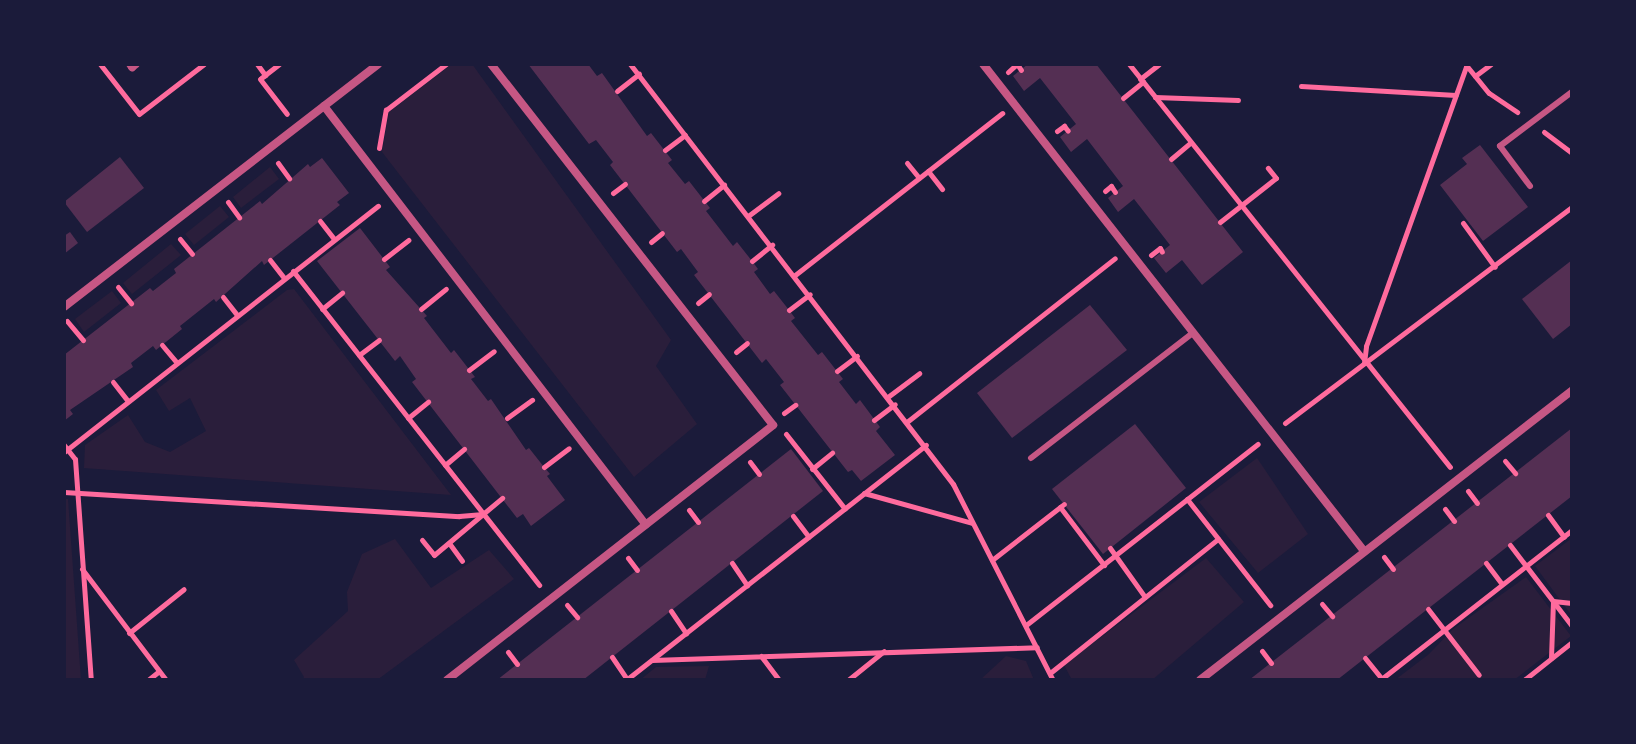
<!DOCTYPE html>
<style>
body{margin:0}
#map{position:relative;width:1636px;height:744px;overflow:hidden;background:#1b1b3a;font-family:Bitter,serif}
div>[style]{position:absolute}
.green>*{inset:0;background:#2a1e3b}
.building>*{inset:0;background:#542f53}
.path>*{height:5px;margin:-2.5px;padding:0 2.5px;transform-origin:2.5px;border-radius:2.5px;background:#ff6b9d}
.service>*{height:6px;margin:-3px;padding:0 3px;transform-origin:3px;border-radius:3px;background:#c65784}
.minor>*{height:8px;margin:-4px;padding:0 4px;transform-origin:4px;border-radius:4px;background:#c65784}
span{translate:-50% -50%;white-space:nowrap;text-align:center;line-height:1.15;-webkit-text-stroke:6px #1b1b3a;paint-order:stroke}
.frame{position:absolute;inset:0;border:66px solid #1b1b3a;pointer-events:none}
</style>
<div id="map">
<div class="green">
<i style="clip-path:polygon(452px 64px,472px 64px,671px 340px,656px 366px,697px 424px,634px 477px,382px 152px,389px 112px)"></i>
<i style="clip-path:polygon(270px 167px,279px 179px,241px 208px,233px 197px)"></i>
<i style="clip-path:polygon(220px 206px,229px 217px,194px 245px,185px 234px)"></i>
<i style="clip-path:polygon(171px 244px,181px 255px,132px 294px,123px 283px)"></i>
<i style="clip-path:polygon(294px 289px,451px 495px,84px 468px,85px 445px,128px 415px,145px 442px,170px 452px,206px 431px,190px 398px,169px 411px,156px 390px,287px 290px)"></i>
<i style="clip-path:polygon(112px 291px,121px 303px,84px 332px,75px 319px)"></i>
<i style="clip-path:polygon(1257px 458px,1308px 534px,1258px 573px,1199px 502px)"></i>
<i style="clip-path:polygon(64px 499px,68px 499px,81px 680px,64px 680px)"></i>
<i style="clip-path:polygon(1572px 538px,1572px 616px,1535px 566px)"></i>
<i style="clip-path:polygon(395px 539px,431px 588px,489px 550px,514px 579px,377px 680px,302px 680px,304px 677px,294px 660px,348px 611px,347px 592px,362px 554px)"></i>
<i style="clip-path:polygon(1206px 558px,1244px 602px,1152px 680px,1072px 680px,1064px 665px)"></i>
<i style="clip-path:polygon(1526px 577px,1571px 636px,1514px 680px,1395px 680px,1429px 654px,1453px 629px)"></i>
<i style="clip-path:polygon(1006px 656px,1026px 661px,1034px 680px,980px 680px)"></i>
<i style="clip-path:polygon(709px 666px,705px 680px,640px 680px,656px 667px)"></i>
</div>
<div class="building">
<i style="clip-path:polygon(528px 64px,588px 64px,597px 76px,602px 73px,647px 136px,651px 133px,672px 160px,668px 163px,685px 184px,689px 181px,710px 208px,706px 211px,733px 246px,737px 242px,752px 261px,758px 269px,754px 272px,770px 294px,774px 291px,789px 310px,795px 318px,791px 321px,818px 355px,822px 352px,843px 379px,839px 382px,856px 404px,860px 400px,880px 427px,876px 431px,895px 455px,861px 481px,852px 470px,848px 472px,780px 385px,784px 382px,766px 359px,762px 363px,694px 275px,698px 272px,681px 249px,677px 252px,610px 165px,613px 162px,596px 140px,589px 144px)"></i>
<i style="clip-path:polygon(1028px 64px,1096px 64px,1243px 252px,1202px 285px,1182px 260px,1166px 273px,1154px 258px,1170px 245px,1134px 199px,1118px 212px,1108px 198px,1123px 186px,1087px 139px,1071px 152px,1060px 137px,1076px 124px,1040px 78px,1024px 91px,1013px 76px)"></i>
<i style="clip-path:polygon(1480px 145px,1528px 207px,1483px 241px,1440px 185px,1467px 164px,1462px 158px)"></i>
<i style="clip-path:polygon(120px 157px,144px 188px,87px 232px,64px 202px)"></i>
<i style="clip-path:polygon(322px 158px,349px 193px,337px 202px,340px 205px,264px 265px,262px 261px,216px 302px,214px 299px,180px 326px,182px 329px,156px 350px,153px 346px,131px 363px,133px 367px,70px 410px,73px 414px,64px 421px,64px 355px,150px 288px,153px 291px,176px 273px,174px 269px,260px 201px,262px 204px,308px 164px,310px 167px)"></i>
<i style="clip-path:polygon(360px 228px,390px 267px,386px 270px,427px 316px,424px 318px,451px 353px,454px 350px,475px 377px,471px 379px,488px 401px,491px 399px,526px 450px,529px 448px,544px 467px,550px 474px,547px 476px,565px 500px,531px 526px,523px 514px,517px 518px,412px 382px,416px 379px,400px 356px,395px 361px,317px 261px)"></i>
<i style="clip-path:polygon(70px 232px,78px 243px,64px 254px,64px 236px)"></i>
<i style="clip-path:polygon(1572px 260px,1572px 324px,1553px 339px,1522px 299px)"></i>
<i style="clip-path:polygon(1090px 305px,1127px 350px,1012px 438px,977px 393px)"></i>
<i style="clip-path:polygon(1135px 424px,1186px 488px,1103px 554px,1052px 489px)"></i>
<i style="clip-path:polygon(1572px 428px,1572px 496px,1337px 680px,1249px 680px)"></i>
<i style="clip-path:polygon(791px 449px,823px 491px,583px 680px,497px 680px)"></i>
</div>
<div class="path">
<i style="left:100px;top:64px;width:63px;rotate:52deg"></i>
<i style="left:139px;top:114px;width:82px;rotate:-37.6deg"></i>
<i style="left:257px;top:64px;width:14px;rotate:54deg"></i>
<i style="left:265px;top:75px;width:18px;rotate:-38deg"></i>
<i style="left:630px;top:64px;width:530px;rotate:52.44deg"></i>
<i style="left:953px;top:484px;width:220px;rotate:63deg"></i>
<i style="left:1129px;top:64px;width:515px;rotate:51.46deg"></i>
<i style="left:1466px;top:65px;width:36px;rotate:51deg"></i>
<i style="left:1489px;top:93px;width:34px;rotate:34deg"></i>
<i style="left:1008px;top:72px;width:12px;rotate:-42deg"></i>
<i style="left:1017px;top:64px;width:7px;rotate:56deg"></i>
<i style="left:265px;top:75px;width:6px;rotate:141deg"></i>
<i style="left:260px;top:79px;width:44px;rotate:52.4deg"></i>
<i style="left:1475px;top:76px;width:20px;rotate:-37deg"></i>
<i style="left:1140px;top:79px;width:24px;rotate:-38deg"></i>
<i style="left:1301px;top:86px;width:155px;rotate:3.3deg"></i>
<i style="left:617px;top:91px;width:28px;rotate:-38deg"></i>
<i style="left:1155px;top:97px;width:83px;rotate:2.1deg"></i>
<i style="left:1123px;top:98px;width:26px;rotate:-39deg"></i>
<i style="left:1057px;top:131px;width:9px;rotate:-36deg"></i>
<i style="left:1064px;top:126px;width:6px;rotate:51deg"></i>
<i style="left:1544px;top:132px;width:35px;rotate:37deg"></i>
<i style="left:379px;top:148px;width:39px;rotate:-80deg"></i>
<i style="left:386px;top:110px;width:76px;rotate:-37.5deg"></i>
<i style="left:665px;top:150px;width:25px;rotate:-37deg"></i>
<i style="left:1171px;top:159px;width:25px;rotate:-40deg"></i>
<i style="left:278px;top:163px;width:19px;rotate:54deg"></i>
<i style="left:907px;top:163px;width:19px;rotate:51deg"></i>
<i style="left:928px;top:171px;width:23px;rotate:52deg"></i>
<i style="left:1105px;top:191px;width:8px;rotate:-40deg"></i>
<i style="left:1111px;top:186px;width:7px;rotate:56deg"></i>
<i style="left:613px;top:193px;width:15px;rotate:-37deg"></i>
<i style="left:704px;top:201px;width:26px;rotate:-39deg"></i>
<i style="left:228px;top:202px;width:19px;rotate:54deg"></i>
<i style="left:748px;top:216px;width:38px;rotate:-37deg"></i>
<i style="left:320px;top:221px;width:23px;rotate:52deg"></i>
<i style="left:1220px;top:222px;width:71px;rotate:-38.2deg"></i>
<i style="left:1276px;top:178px;width:13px;rotate:-129deg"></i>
<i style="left:1463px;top:223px;width:54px;rotate:54deg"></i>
<i style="left:180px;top:239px;width:19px;rotate:51deg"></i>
<i style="left:651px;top:242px;width:14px;rotate:-39deg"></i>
<i style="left:1151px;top:255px;width:11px;rotate:-38deg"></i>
<i style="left:1160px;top:248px;width:4px;rotate:63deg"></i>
<i style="left:384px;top:259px;width:31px;rotate:-38deg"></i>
<i style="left:270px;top:260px;width:23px;rotate:52deg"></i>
<i style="left:752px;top:261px;width:26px;rotate:-39deg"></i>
<i style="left:293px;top:271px;width:399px;rotate:51.9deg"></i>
<i style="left:795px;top:275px;width:263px;rotate:-38deg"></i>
<i style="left:118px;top:287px;width:21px;rotate:51deg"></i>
<i style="left:223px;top:297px;width:23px;rotate:52deg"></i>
<i style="left:698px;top:303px;width:14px;rotate:-39deg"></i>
<i style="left:322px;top:309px;width:26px;rotate:-39deg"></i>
<i style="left:421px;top:309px;width:32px;rotate:-39deg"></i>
<i style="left:789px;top:310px;width:26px;rotate:-37deg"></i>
<i style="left:67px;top:321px;width:25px;rotate:50deg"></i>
<i style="left:162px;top:345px;width:23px;rotate:50deg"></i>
<i style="left:736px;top:352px;width:14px;rotate:-39deg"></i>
<i style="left:359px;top:355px;width:25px;rotate:-37deg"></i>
<i style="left:1364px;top:363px;width:17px;rotate:-83deg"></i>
<i style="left:1366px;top:346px;width:297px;rotate:-70.3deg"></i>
<i style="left:469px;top:370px;width:31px;rotate:-37deg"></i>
<i style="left:837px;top:371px;width:25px;rotate:-37deg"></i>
<i style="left:113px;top:382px;width:24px;rotate:52deg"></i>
<i style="left:889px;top:396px;width:38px;rotate:-37deg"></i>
<i style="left:784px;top:413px;width:14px;rotate:-36deg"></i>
<i style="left:408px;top:418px;width:26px;rotate:-39deg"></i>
<i style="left:507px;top:418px;width:31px;rotate:-36deg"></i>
<i style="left:874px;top:420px;width:26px;rotate:-37deg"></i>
<i style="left:908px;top:421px;width:263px;rotate:-38.2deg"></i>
<i style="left:1285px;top:423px;width:359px;rotate:-37deg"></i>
<i style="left:786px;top:434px;width:95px;rotate:51.8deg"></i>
<i style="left:64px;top:445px;width:18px;rotate:52deg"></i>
<i style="left:75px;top:459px;width:222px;rotate:85.9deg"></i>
<i style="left:64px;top:452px;width:399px;rotate:-38.1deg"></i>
<i style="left:1505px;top:461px;width:16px;rotate:50deg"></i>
<i style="left:750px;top:462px;width:15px;rotate:53deg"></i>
<i style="left:445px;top:465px;width:25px;rotate:-40deg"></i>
<i style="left:544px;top:467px;width:31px;rotate:-37deg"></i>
<i style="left:812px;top:469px;width:26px;rotate:-39deg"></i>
<i style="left:1468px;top:491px;width:15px;rotate:53deg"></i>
<i style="left:64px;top:492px;width:396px;rotate:3.5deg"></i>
<i style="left:459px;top:516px;width:24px;rotate:-5deg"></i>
<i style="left:864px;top:493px;width:112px;rotate:15.5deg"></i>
<i style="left:1187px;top:499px;width:135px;rotate:51.9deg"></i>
<i style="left:1060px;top:507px;width:73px;rotate:52.8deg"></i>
<i style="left:1445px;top:509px;width:15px;rotate:53deg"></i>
<i style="left:689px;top:510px;width:15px;rotate:53deg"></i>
<i style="left:1548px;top:515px;width:27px;rotate:54deg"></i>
<i style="left:793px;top:516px;width:26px;rotate:53deg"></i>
<i style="left:422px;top:540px;width:19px;rotate:51deg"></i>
<i style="left:434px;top:555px;width:89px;rotate:-40deg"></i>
<i style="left:449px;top:543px;width:22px;rotate:54deg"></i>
<i style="left:1510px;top:545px;width:102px;rotate:52.6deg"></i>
<i style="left:1110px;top:548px;width:60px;rotate:54.5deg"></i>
<i style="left:1384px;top:557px;width:15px;rotate:53deg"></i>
<i style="left:628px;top:558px;width:15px;rotate:53deg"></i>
<i style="left:992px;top:560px;width:91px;rotate:-37.9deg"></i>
<i style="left:732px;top:563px;width:27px;rotate:56deg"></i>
<i style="left:1486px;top:563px;width:26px;rotate:53deg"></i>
<i style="left:82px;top:569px;width:139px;rotate:52.9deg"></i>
<i style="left:1322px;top:604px;width:16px;rotate:50deg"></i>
<i style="left:567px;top:605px;width:16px;rotate:50deg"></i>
<i style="left:1428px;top:609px;width:83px;rotate:52.3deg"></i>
<i style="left:671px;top:611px;width:27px;rotate:56deg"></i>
<i style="left:1026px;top:625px;width:294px;rotate:-38deg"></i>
<i style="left:129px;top:633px;width:70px;rotate:-38.7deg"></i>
<i style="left:1262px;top:651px;width:15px;rotate:53deg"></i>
<i style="left:508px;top:652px;width:15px;rotate:53deg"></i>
<i style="left:761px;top:656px;width:30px;rotate:53deg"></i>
<i style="left:612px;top:657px;width:27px;rotate:56deg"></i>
<i style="left:1365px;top:658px;width:27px;rotate:51deg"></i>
<i style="left:1551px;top:658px;width:57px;rotate:-88deg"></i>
<i style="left:1553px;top:601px;width:19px;rotate:6deg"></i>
<i style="left:652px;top:660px;width:385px;rotate:-1.9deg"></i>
<i style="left:1050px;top:673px;width:215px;rotate:-38.6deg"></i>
<i style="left:148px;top:680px;width:14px;rotate:-39deg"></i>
<i style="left:626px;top:680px;width:381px;rotate:-38.1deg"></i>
<i style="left:848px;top:680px;width:46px;rotate:-38.9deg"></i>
<i style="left:1380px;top:680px;width:244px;rotate:-38deg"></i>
<i style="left:1524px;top:680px;width:61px;rotate:-38.4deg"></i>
</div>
<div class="service">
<i style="left:1530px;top:186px;width:50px;rotate:-126.9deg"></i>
<i style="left:1500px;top:146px;width:90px;rotate:-36.9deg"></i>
<i style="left:1031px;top:458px;width:205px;rotate:-37.7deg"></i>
</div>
<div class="minor">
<i style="left:130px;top:64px;width:4px;rotate:56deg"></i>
<i style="left:132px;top:67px;width:5px;rotate:-37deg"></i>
<i style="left:983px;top:64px;width:618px;rotate:51.96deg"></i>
<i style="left:324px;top:106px;width:528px;rotate:52.46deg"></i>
<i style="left:64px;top:307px;width:397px;rotate:-37.7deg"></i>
<i style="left:447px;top:680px;width:414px;rotate:-38deg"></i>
<i style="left:773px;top:425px;width:458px;rotate:-128deg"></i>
<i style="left:1200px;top:680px;width:472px;rotate:-37.9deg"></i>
</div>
<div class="frame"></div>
</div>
